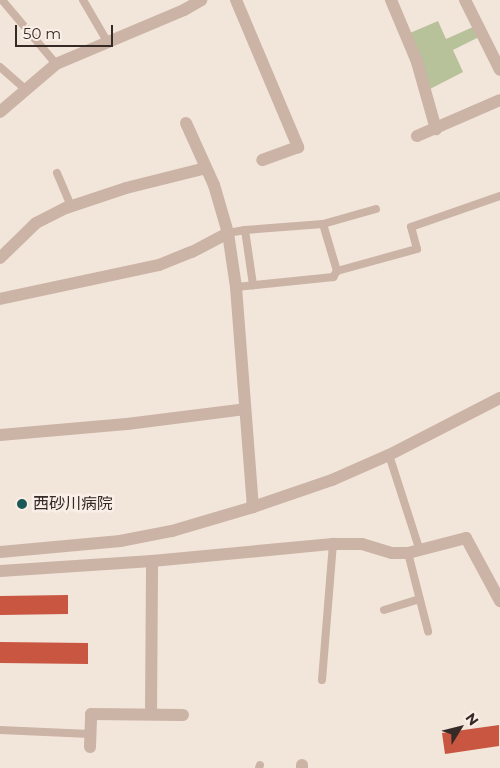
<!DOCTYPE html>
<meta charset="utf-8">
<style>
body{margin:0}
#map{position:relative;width:500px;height:768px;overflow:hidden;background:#f2e5da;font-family:Montserrat,"Noto Sans JP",sans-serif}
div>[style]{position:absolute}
.green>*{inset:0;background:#b8c29a}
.building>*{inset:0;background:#c95641}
.service>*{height:8px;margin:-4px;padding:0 4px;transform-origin:4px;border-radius:4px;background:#cbb3a6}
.minor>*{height:12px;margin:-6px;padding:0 6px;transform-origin:6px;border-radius:6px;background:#cbb3a6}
.tertiary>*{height:12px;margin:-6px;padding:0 6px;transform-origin:6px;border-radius:6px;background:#cbb3a6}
.dots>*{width:14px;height:14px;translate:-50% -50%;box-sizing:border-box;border:2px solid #faefe7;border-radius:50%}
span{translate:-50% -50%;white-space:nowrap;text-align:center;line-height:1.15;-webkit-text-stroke:5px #faefe7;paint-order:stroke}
.poi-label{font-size:16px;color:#362a27}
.left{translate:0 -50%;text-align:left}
.north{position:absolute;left:435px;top:703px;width:50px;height:50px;-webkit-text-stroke:4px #faefe7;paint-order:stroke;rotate:54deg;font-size:14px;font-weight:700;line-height:20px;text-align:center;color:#362a27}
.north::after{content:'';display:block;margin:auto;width:18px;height:22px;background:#362a27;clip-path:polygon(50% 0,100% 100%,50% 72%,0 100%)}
.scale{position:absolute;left:15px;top:25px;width:98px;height:22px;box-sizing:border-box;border:2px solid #362a27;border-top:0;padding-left:6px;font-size:15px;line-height:18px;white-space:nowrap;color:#362a27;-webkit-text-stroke:4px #faefe7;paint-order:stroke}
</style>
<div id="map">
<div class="green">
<i style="clip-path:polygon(438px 21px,446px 39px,473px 27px,479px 37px,453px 50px,463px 72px,430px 89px,410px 33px)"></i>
</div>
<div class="building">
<i style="clip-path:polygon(68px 595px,68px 614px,0 615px,0 596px)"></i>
<i style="clip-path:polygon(0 642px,88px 643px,88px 664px,0 663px)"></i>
<i style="clip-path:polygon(499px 725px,499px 746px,445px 754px,442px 733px)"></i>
</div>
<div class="service">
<i style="left:2px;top:0;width:84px;rotate:49.8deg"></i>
<i style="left:83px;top:0;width:48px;rotate:59.7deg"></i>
<i style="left:0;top:67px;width:33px;rotate:41deg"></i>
<i style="left:57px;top:173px;width:36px;rotate:67deg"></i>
<i style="left:323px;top:224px;width:49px;rotate:73.4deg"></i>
<i style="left:245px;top:230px;width:56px;rotate:81.7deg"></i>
<i style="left:228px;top:233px;width:17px;rotate:-10deg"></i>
<i style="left:245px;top:230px;width:78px;rotate:-4.4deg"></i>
<i style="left:323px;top:224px;width:55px;rotate:-15.8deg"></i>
<i style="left:236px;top:287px;width:98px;rotate:-5.9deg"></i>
<i style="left:333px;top:277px;width:7px;rotate:-56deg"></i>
<i style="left:337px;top:271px;width:83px;rotate:-15.4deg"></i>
<i style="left:417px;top:249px;width:23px;rotate:-105deg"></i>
<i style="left:411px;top:227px;width:94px;rotate:-19.2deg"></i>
<i style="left:389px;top:455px;width:101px;rotate:72.1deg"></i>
<i style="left:408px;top:553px;width:81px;rotate:75.6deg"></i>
<i style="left:384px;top:610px;width:37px;rotate:-17deg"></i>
<i style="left:322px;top:680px;width:136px;rotate:-85.4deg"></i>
<i style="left:0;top:730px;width:90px;rotate:2.5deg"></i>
<i style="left:259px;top:768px;width:3px;rotate:-72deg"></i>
</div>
<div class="minor">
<i style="left:236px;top:0;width:160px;rotate:67.1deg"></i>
<i style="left:298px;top:147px;width:38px;rotate:160deg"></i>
<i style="left:391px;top:0;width:67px;rotate:67.2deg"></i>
<i style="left:417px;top:62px;width:70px;rotate:74.2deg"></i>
<i style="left:465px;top:0;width:78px;rotate:63.4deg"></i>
<i style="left:0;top:112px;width:74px;rotate:-40.6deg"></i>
<i style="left:56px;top:64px;width:139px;rotate:-22.9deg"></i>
<i style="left:184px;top:10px;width:20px;rotate:-30deg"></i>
<i style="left:186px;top:123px;width:68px;rotate:65.7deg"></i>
<i style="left:214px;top:185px;width:50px;rotate:73.7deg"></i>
<i style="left:228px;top:233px;width:55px;rotate:81.6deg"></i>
<i style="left:236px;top:287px;width:221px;rotate:85.6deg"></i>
<i style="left:417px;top:136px;width:90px;rotate:-23.4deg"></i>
<i style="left:0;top:258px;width:50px;rotate:-44.2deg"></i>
<i style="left:36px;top:223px;width:34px;rotate:-27deg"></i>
<i style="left:66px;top:208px;width:63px;rotate:-18.4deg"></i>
<i style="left:126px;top:188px;width:82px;rotate:-14deg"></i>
<i style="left:0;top:299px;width:163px;rotate:-12.1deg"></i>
<i style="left:159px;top:265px;width:35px;rotate:-22deg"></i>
<i style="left:192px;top:252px;width:41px;rotate:-27.8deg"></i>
<i style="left:0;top:435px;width:127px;rotate:-5deg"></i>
<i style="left:127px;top:424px;width:119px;rotate:-7.2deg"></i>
<i style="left:0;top:571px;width:152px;rotate:-3.8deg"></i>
<i style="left:152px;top:561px;width:182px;rotate:-5.4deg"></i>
<i style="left:333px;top:544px;width:29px"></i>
<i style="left:362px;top:544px;width:31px;rotate:17deg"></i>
<i style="left:392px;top:553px;width:16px"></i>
<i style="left:408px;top:553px;width:60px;rotate:-14.5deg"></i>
<i style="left:466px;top:538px;width:72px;rotate:61.6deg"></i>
<i style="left:151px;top:713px;width:152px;rotate:-89.6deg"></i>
<i style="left:90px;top:747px;width:33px;rotate:-88deg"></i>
<i style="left:91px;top:714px;width:92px;rotate:0.6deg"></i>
<i style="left:302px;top:768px;width:3px;rotate:-90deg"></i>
</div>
<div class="tertiary">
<i style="left:0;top:552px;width:121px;rotate:-5.2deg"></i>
<i style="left:120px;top:541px;width:53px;rotate:-10.9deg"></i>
<i style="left:172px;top:531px;width:84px;rotate:-16.5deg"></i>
<i style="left:253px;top:507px;width:83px;rotate:-18.9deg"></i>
<i style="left:332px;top:480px;width:62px;rotate:-23.7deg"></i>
<i style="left:389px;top:455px;width:125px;rotate:-27.2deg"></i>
</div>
<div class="dots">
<i style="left:22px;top:504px;background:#1b5958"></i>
</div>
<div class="poi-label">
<span class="left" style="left:33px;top:504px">西砂川病院</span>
</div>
<div class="north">N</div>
<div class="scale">50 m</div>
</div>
